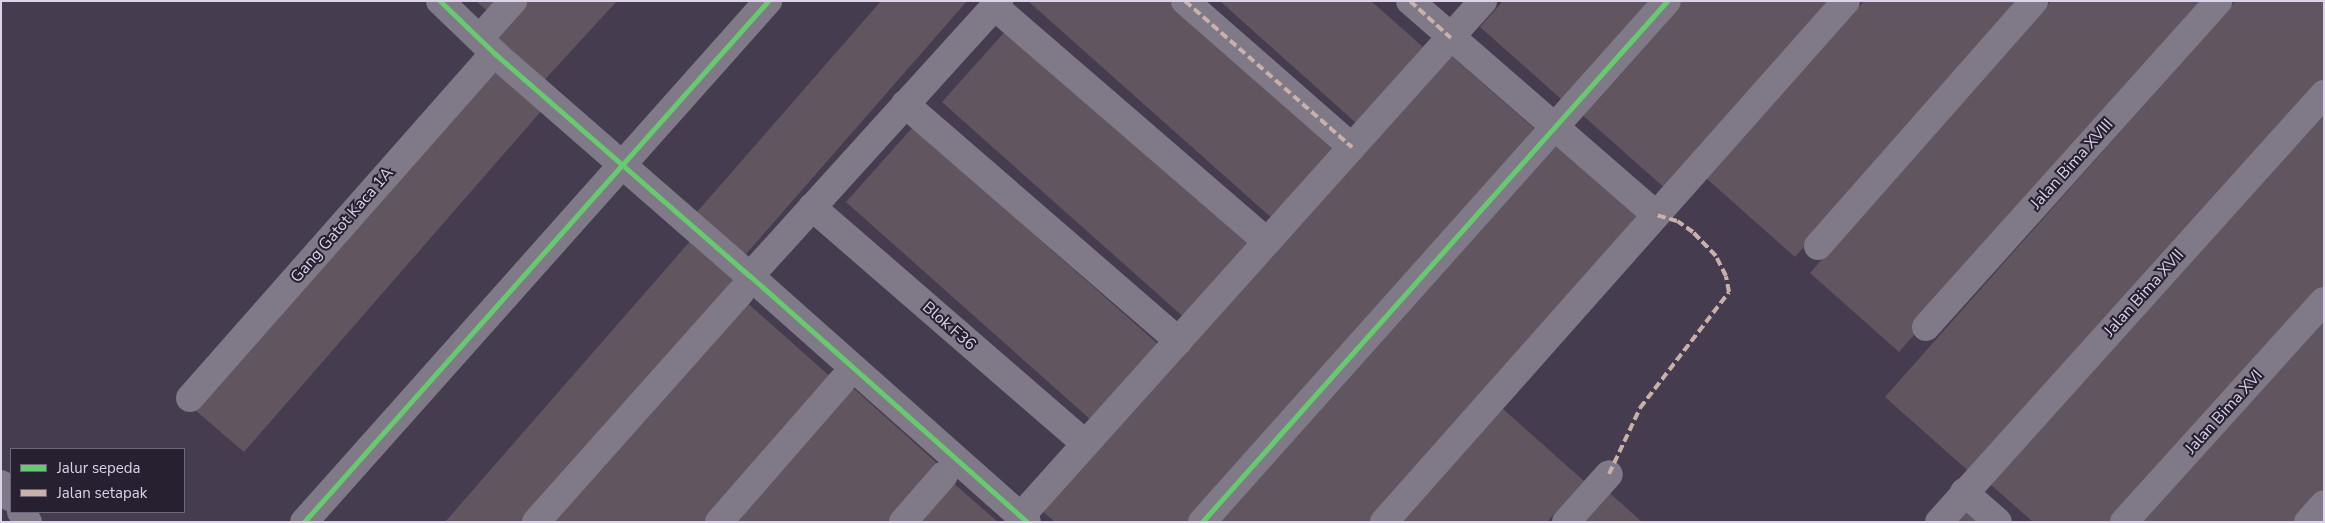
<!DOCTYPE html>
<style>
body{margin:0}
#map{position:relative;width:2325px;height:523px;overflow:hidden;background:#463c50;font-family:"Nunito Sans",sans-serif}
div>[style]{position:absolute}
.building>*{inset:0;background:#61555f}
.minor>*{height:28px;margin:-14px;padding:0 14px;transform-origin:14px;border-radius:14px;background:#807988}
.quiet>*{height:4px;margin-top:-2px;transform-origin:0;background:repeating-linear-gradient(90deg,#cab0a6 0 8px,transparent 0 12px)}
.cycleway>*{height:5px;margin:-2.5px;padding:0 2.5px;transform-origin:2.5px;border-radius:2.5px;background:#67ca6e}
span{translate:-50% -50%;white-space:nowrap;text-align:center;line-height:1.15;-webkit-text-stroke:4px #272031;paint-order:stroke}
.street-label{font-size:16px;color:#dcd2e9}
.frame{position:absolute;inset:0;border:2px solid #dcd2e9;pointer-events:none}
.legend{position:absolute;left:10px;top:448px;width:175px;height:65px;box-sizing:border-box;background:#272031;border:1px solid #6f677b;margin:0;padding:6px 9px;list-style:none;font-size:15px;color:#dcd2e9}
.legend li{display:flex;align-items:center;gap:10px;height:25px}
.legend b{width:25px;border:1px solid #6f677b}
</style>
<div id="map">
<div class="building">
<i style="clip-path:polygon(476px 1px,505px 1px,492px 15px)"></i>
<i style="clip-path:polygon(529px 1px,617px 1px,538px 87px,490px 43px)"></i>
<i style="clip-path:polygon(881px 1px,967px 1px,739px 262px,690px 220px)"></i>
<i style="clip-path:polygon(1028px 1px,1180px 1px,1343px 146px,1275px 221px)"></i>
<i style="clip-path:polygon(1220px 1px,1371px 1px,1423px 47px,1356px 123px)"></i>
<i style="clip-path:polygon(1503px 1px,1661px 1px,1569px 106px,1480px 27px)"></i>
<i style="clip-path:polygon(1678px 1px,1836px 1px,1668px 191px,1579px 112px)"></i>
<i style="clip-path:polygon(1864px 1px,2021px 1px,1795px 257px,1706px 178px)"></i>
<i style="clip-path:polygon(2051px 1px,2209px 1px,1899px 352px,1810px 273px)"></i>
<i style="clip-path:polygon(2236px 1px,2324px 1px,2324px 81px,1974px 476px,1885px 397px)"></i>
<i style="clip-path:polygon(1009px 27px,1255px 246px,1188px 321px,942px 102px)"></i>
<i style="clip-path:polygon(1447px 52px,1536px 130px,1189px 522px,1055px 522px,1041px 510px)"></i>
<i style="clip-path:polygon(494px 66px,543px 109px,244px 452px,195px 410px)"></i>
<i style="clip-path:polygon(2324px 107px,2324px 286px,2115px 522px,2033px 522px,1990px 484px)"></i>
<i style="clip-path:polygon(913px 127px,1159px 345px,1092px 421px,846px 202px)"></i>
<i style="clip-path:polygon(1557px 139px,1646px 217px,1376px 522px,1218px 522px)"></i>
<i style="clip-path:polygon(692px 239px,741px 281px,532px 522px,445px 522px)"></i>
<i style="clip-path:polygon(745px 301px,833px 379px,707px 522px,549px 522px)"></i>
<i style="clip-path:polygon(2324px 311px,2324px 489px,2295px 522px,2137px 522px)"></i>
<i style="clip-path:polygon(851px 386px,939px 465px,889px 522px,731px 522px)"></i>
<i style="clip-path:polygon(1495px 402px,1584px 481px,1547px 522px,1389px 522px)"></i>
<i style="clip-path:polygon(952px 482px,998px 522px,917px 522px)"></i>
<i style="clip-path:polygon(1602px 486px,1642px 522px,1571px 522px)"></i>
<i style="clip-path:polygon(1969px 507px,1985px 522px,1956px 522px)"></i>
</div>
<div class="minor">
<i style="left:440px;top:1px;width:75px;rotate:43.9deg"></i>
<i style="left:494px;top:53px;width:340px;rotate:41.1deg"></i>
<i style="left:750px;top:276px;width:370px;rotate:41.6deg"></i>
<i style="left:1185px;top:1px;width:222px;rotate:41.2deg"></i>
<i style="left:1410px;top:1px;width:326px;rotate:41deg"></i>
<i style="left:994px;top:6px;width:361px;rotate:40.8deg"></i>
<i style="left:480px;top:38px;width:50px;rotate:-48.3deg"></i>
<i style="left:905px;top:104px;width:362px;rotate:40.9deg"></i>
<i style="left:812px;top:207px;width:362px;rotate:40.9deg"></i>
<i style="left:1818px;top:246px;width:327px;rotate:-48.6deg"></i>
<i style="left:750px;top:276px;width:371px;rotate:-47.8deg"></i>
<i style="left:1926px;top:327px;width:438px;rotate:-48.1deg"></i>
<i style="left:190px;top:398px;width:460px;rotate:-48.6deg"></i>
<i style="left:1px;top:484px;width:17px;rotate:54deg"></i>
<i style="left:1964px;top:492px;width:45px;rotate:41.4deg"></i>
<i style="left:21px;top:512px;width:12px;rotate:55deg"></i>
<i style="left:1021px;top:516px;width:692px;rotate:-48.11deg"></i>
<i style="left:304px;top:522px;width:698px;rotate:-48.31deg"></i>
<i style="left:536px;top:522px;width:307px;rotate:-48.3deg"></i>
<i style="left:719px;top:522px;width:186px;rotate:-48.9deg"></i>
<i style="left:903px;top:522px;width:62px;rotate:-48.9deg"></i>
<i style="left:1202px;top:522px;width:698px;rotate:-48.25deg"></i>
<i style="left:1384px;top:522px;width:696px;rotate:-48.43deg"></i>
<i style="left:1566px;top:522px;width:64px;rotate:-48.1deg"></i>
<i style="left:1939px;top:522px;width:576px;rotate:-48.03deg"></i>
<i style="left:2124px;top:522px;width:298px;rotate:-47.9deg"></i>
<i style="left:2308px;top:522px;width:24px;rotate:-48deg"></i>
</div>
<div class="quiet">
<i style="left:1185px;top:1px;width:222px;rotate:41.2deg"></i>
<i style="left:1410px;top:1px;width:55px;rotate:42.1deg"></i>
<i style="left:1609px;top:474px;width:73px;rotate:-64.8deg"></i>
<i style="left:1640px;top:408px;width:146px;rotate:-52.5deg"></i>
<i style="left:1729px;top:292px;width:16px;rotate:-101deg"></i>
<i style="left:1726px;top:276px;width:22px;rotate:-117deg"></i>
<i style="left:1716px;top:256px;width:33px;rotate:-134deg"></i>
<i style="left:1693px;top:232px;width:19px;rotate:-145deg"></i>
<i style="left:1677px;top:221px;width:22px;rotate:-164deg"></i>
</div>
<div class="cycleway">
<i style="left:440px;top:1px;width:75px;rotate:43.9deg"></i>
<i style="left:494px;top:53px;width:340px;rotate:41.1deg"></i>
<i style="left:750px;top:276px;width:370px;rotate:41.6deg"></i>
<i style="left:304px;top:522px;width:698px;rotate:-48.31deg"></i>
<i style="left:1202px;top:522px;width:698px;rotate:-48.25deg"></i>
</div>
<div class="street-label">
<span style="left:2072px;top:164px;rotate:-48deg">Jalan Bima XVIII</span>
<span style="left:342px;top:225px;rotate:-49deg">Gang Gatot Kaca 1A</span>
<span style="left:2144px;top:293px;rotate:-48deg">Jalan Bima XVII</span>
<span style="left:949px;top:326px;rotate:41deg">Blok F36</span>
<span style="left:2224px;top:412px;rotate:-48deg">Jalan Bima XVI</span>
</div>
<div class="frame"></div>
<ul class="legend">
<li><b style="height:6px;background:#67ca6e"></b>Jalur sepeda</li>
<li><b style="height:6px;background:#cab0a6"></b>Jalan setapak</li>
</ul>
</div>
